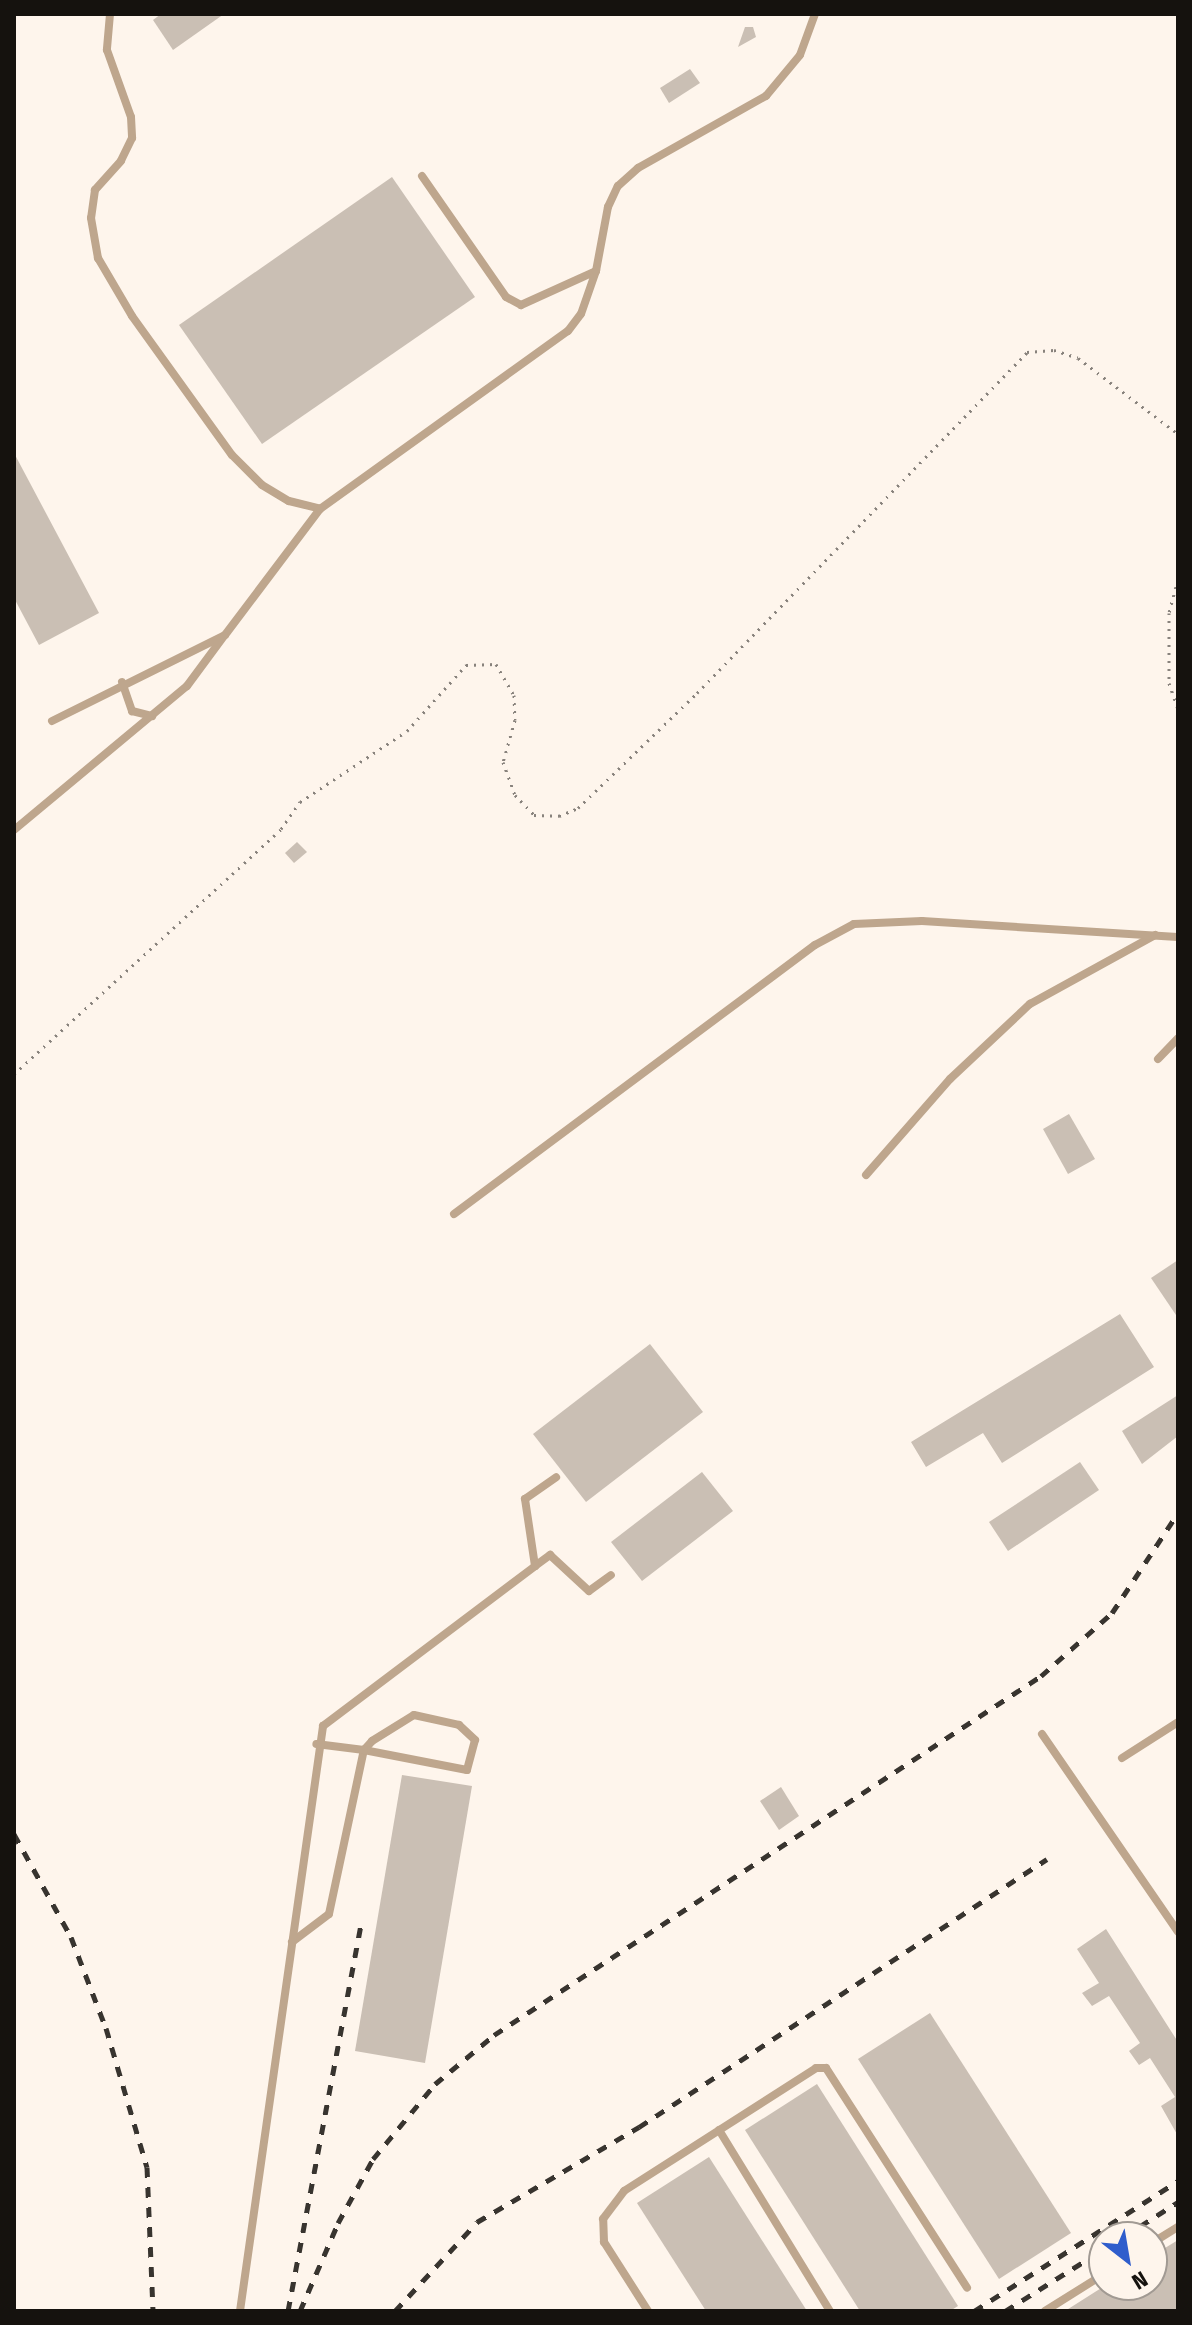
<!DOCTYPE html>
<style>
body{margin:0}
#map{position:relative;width:1192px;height:2325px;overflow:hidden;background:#fef5ec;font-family:"Fira Sans Condensed",sans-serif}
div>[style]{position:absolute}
.building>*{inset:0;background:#cabfb4}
.path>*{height:3px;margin-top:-1.5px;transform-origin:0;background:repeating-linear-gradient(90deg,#88827c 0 2px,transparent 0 8px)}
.lane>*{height:8px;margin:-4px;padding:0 4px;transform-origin:4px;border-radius:4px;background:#bea68d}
.rail>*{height:5px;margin-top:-2.5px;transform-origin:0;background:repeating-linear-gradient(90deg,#38342f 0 10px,transparent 0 20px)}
span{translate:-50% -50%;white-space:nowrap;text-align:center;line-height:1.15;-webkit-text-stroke:7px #fef5ec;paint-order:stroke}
.frame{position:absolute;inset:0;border:16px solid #15120e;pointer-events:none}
.north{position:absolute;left:1088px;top:2221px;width:80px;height:80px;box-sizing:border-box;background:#fef5ec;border:2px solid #a19a93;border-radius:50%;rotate:149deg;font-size:22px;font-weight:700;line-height:32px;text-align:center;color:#15120e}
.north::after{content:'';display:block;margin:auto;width:28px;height:36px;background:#2f5dcc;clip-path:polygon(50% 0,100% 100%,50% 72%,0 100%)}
</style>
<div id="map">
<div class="building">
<i style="clip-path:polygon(161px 14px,224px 14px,173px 50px,153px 20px)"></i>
<i style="clip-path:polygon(745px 27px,753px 27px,756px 37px,738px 47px)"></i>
<i style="clip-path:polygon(690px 69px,700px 83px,669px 103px,660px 88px)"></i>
<i style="clip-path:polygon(392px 177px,475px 297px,262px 444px,179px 325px)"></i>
<i style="clip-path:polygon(14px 453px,99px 613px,39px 645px,14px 598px)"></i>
<i style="clip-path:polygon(297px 842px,307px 852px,294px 863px,285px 853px)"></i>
<i style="clip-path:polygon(1069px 1114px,1095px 1159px,1068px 1174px,1043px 1129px)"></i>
<i style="clip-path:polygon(1178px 1260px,1178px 1318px,1151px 1278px)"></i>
<i style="clip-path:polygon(1120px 1314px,1154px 1367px,1002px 1463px,983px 1433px,926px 1467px,911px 1442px)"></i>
<i style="clip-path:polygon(650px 1344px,703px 1412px,586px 1502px,533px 1434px)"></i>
<i style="clip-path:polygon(1178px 1395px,1178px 1436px,1142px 1464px,1122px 1431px)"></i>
<i style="clip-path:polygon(1080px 1462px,1099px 1490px,1008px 1551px,989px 1522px)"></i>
<i style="clip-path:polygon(702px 1472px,733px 1511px,642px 1581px,611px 1542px)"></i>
<i style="clip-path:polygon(402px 1775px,472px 1786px,425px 2063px,355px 2051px)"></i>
<i style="clip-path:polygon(781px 1787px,799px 1816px,779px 1830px,760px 1801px)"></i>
<i style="clip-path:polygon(1106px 1929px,1178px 2042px,1178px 2136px,1161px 2106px,1175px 2097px,1150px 2058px,1139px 2065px,1129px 2051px,1140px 2043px,1109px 1996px,1092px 2006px,1082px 1993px,1099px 1983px,1077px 1949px)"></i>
<i style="clip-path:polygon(930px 2013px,1071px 2233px,999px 2279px,858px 2059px)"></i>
<i style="clip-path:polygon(817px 2084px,958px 2306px,950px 2311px,860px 2311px,745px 2130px)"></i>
<i style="clip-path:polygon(709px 2157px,807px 2311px,706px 2311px,637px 2203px)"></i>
<i style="clip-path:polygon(1178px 2240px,1178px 2311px,1065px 2311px,1106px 2285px,1152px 2285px,1152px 2256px)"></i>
</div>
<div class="path">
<i style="left:1178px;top:579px;width:35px;rotate:105deg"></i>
<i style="left:1169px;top:613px;width:70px;rotate:90deg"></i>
<i style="left:1169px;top:683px;width:28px;rotate:71deg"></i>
<i style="left:14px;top:1074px;width:362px;rotate:-42.5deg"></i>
<i style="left:281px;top:829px;width:33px;rotate:-55deg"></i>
<i style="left:300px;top:802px;width:128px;rotate:-33.6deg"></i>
<i style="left:407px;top:731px;width:89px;rotate:-48.2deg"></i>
<i style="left:466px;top:665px;width:30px;rotate:-2deg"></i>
<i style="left:496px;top:664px;width:36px;rotate:60deg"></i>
<i style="left:514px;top:695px;width:25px;rotate:88deg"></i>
<i style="left:515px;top:720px;width:44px;rotate:105.9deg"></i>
<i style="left:503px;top:762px;width:35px;rotate:70deg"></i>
<i style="left:515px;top:795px;width:28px;rotate:46deg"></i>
<i style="left:534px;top:815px;width:25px;rotate:2deg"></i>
<i style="left:559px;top:816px;width:21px;rotate:-23deg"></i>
<i style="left:578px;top:808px;width:165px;rotate:-44deg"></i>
<i style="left:697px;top:693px;width:475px;rotate:-45.9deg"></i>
<i style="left:1027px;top:352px;width:27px;rotate:-4deg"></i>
<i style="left:1054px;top:350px;width:25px;rotate:18deg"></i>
<i style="left:1078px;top:358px;width:126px;rotate:37.2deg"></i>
</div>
<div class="lane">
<i style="left:110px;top:14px;width:36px;rotate:95deg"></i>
<i style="left:107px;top:50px;width:71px;rotate:70.3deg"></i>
<i style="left:131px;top:117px;width:21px;rotate:87deg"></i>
<i style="left:132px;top:138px;width:25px;rotate:116deg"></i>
<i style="left:121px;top:161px;width:39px;rotate:132deg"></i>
<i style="left:95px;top:190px;width:28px;rotate:98deg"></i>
<i style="left:91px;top:218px;width:41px;rotate:80.1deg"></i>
<i style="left:98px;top:258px;width:67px;rotate:59.6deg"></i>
<i style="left:132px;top:316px;width:171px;rotate:54.3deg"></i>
<i style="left:232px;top:455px;width:42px;rotate:45deg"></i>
<i style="left:262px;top:485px;width:31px;rotate:31deg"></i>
<i style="left:289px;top:501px;width:32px;rotate:14deg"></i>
<i style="left:422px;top:176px;width:147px;rotate:55.2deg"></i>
<i style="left:506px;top:297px;width:17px;rotate:28deg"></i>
<i style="left:521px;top:305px;width:82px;rotate:-24.4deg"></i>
<i style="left:122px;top:682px;width:31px;rotate:71deg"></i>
<i style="left:132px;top:711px;width:21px;rotate:14deg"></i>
<i style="left:52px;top:721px;width:193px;rotate:-26.4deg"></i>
<i style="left:225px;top:635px;width:158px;rotate:-53deg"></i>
<i style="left:320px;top:509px;width:305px;rotate:-35.7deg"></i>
<i style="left:568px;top:331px;width:21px;rotate:-53deg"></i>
<i style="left:581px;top:314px;width:46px;rotate:-70.8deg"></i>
<i style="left:596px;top:271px;width:65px;rotate:-79.4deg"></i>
<i style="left:608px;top:207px;width:23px;rotate:-65deg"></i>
<i style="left:618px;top:186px;width:27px;rotate:-42deg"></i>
<i style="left:638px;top:168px;width:147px;rotate:-29.4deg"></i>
<i style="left:766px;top:96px;width:53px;rotate:-50.3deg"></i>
<i style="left:800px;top:55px;width:44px;rotate:-69.9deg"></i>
<i style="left:14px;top:830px;width:225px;rotate:-39.8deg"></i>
<i style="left:187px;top:686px;width:62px;rotate:-53.5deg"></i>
<i style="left:1158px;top:1059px;width:29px;rotate:-46deg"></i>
<i style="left:866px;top:1175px;width:128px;rotate:-48.8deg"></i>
<i style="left:950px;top:1079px;width:110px;rotate:-43.2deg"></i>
<i style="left:1030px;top:1004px;width:143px;rotate:-28.9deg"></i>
<i style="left:454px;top:1214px;width:450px;rotate:-36.7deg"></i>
<i style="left:815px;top:945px;width:44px;rotate:-28.3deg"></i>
<i style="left:854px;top:924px;width:68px;rotate:-2.5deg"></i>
<i style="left:922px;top:921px;width:256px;rotate:3.6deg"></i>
<i style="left:535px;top:1566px;width:19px;rotate:-36deg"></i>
<i style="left:550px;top:1555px;width:53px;rotate:42.7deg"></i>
<i style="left:589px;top:1591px;width:27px;rotate:-36deg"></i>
<i style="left:1042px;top:1734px;width:240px;rotate:55.5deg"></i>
<i style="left:1122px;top:1758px;width:67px;rotate:-32.7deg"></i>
<i style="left:292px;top:1942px;width:46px;rotate:-37.1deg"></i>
<i style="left:329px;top:1914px;width:168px;rotate:-78deg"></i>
<i style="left:364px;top:1750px;width:12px;rotate:-48deg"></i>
<i style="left:372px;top:1741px;width:49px;rotate:-31.8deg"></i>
<i style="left:414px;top:1715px;width:46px;rotate:12.5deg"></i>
<i style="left:459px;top:1725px;width:22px;rotate:43deg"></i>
<i style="left:475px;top:1740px;width:31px;rotate:105deg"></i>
<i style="left:467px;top:1770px;width:105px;rotate:-169deg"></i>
<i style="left:364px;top:1750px;width:48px;rotate:-172.9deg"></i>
<i style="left:719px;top:2130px;width:212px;rotate:58.5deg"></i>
<i style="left:1152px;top:2243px;width:31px;rotate:-32deg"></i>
<i style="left:240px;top:2311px;width:591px;rotate:-81.92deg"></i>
<i style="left:323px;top:1726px;width:266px;rotate:-37deg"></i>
<i style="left:535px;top:1566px;width:68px;rotate:-98.5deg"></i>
<i style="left:525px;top:1499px;width:38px;rotate:-35deg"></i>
<i style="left:648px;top:2311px;width:82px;rotate:-122.5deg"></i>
<i style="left:604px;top:2242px;width:23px;rotate:-92deg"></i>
<i style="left:603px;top:2219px;width:35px;rotate:-53deg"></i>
<i style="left:624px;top:2191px;width:228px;rotate:-32.6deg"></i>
<i style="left:816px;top:2068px;width:10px"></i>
<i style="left:826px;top:2068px;width:261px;rotate:57.3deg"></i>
<i style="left:1045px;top:2311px;width:70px;rotate:-32.1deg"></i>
</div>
<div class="rail">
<i style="left:14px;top:1834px;width:118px;rotate:61deg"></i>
<i style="left:71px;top:1937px;width:97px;rotate:69deg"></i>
<i style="left:106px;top:2028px;width:145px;rotate:73.6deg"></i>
<i style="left:147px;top:2167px;width:144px;rotate:87.6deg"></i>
<i style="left:1123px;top:2237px;width:65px;rotate:-32.5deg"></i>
<i style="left:288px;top:2311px;width:393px;rotate:-79.3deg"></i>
<i style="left:300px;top:2311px;width:96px;rotate:-66.6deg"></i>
<i style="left:338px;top:2223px;width:73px;rotate:-61.3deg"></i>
<i style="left:373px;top:2159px;width:97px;rotate:-50.4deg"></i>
<i style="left:435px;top:2084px;width:77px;rotate:-39.7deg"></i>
<i style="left:494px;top:2035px;width:654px;rotate:-33.28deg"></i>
<i style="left:1041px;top:1676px;width:95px;rotate:-41.6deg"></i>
<i style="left:1112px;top:1613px;width:120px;rotate:-56.6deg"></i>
<i style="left:395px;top:2311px;width:121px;rotate:-47.3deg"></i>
<i style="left:477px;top:2222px;width:188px;rotate:-30.4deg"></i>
<i style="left:639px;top:2127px;width:488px;rotate:-33.3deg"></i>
<i style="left:974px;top:2311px;width:242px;rotate:-32.5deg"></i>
<i style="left:1005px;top:2311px;width:117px;rotate:-32.1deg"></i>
</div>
<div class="frame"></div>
<div class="north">N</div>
</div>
